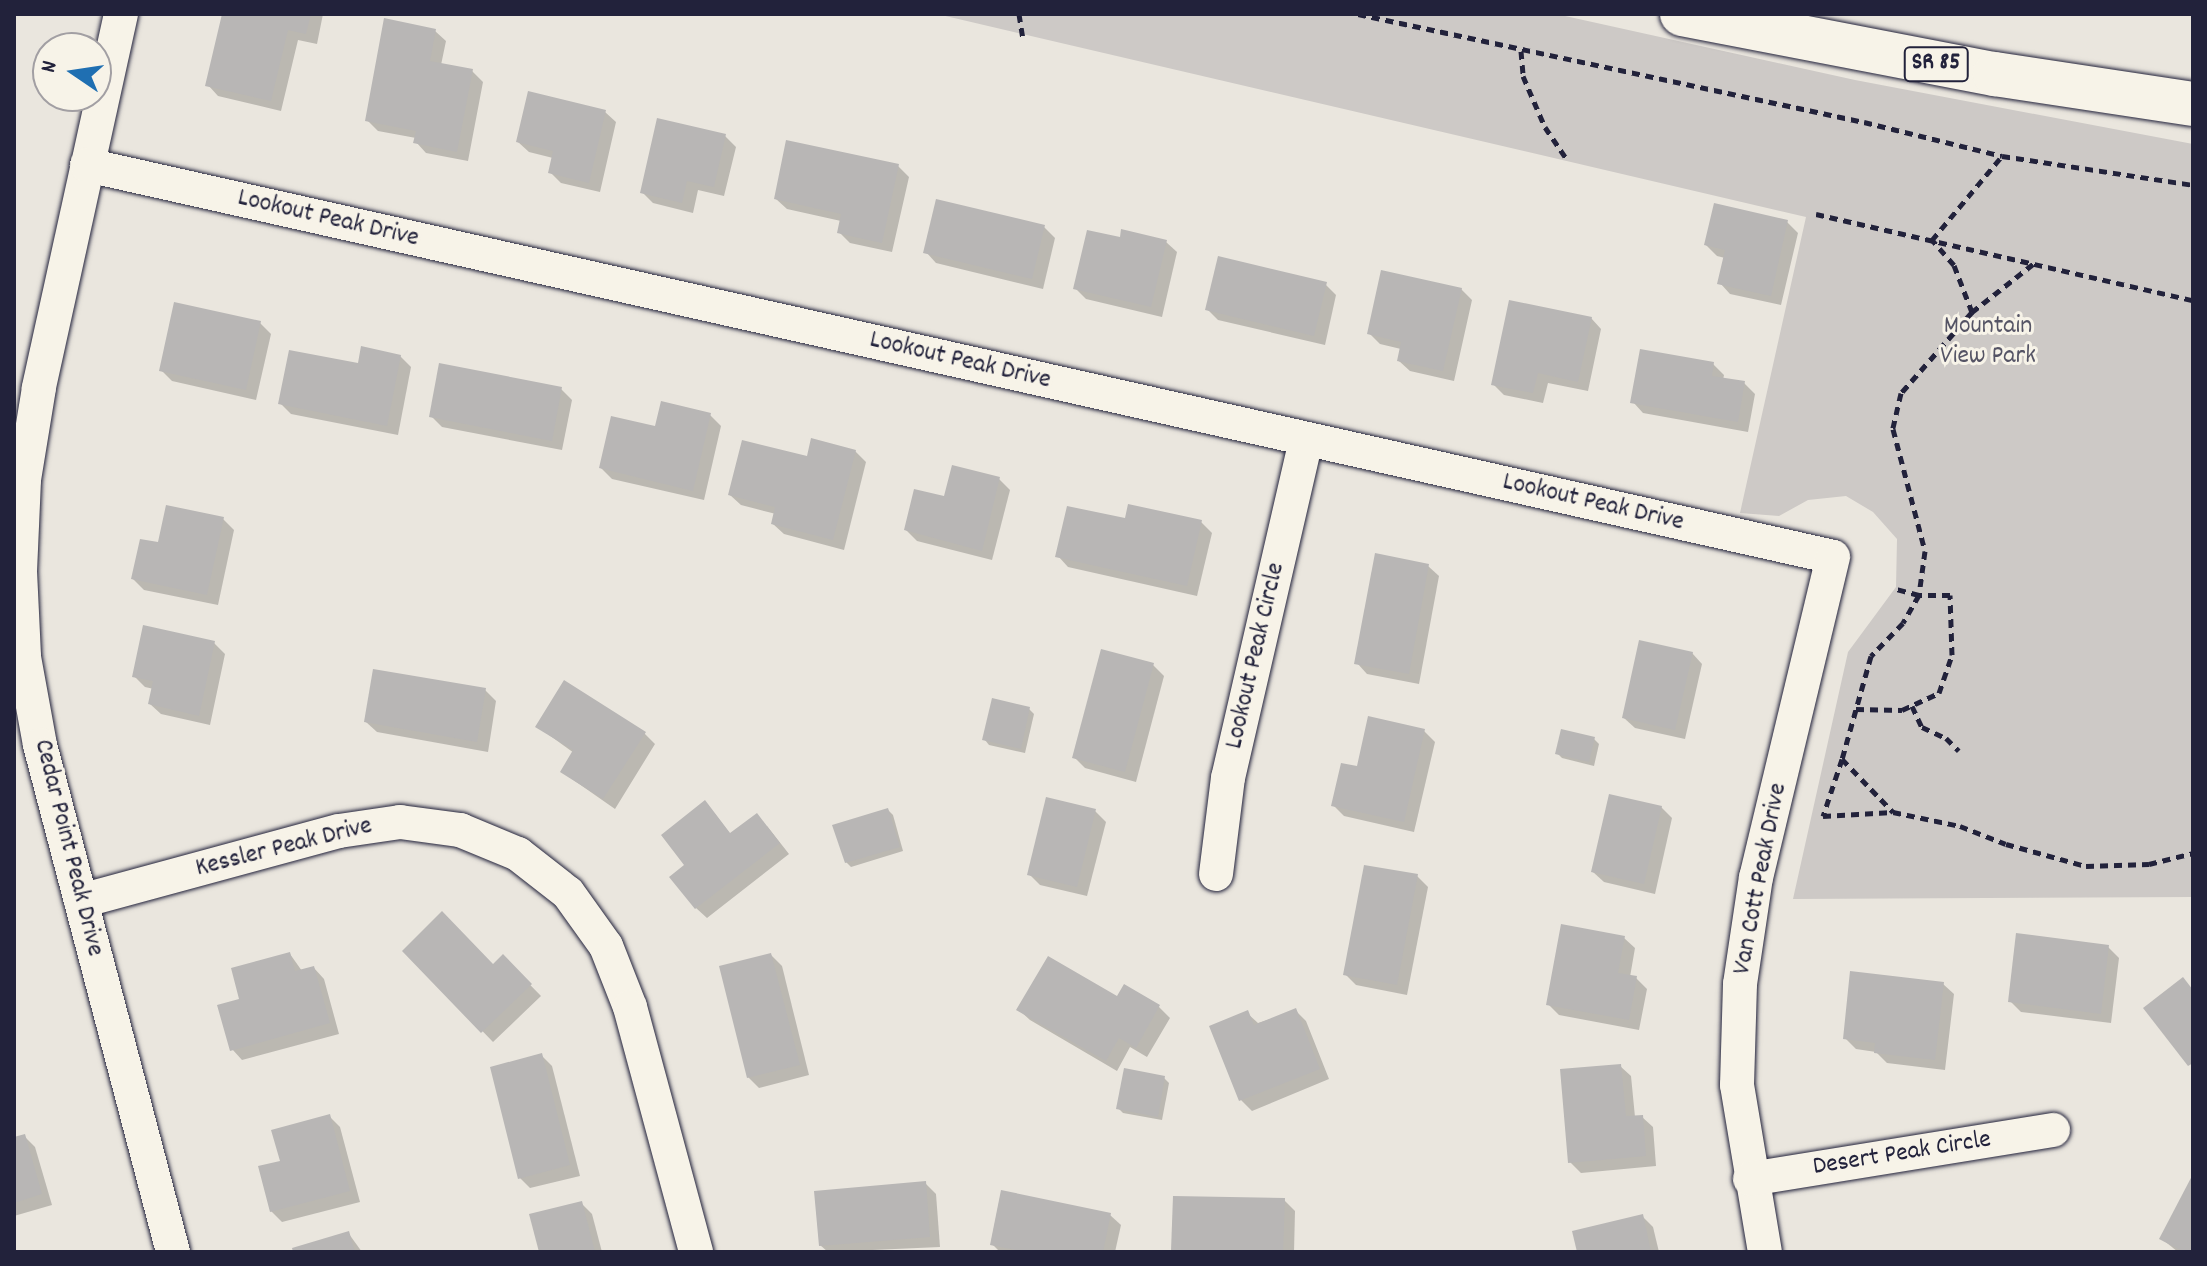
<!DOCTYPE html>
<style>
body{margin:0}
#map{position:relative;width:2207px;height:1266px;overflow:hidden;background:#eae6de;font-family:Dekko,sans-serif}
div>[style]{position:absolute}
.green>*{inset:0;background:#cdc9c6}
.shadow>*{inset:0;background:#0003}
.building>*{inset:0;background:#b8b6b5}
.path>*{height:5px;margin-top:-2.5px;transform-origin:0;background:repeating-linear-gradient(90deg,#22223b 0 8px,transparent 0 14px)}
.roads{filter:drop-shadow(0 0 2px #22223b) drop-shadow(0 0 2px #22223b)}
.minor>*{height:34px;margin:-17px;padding:0 17px;transform-origin:17px;border-radius:17px;background:#f7f3e8}
.trunk>*{height:44px;margin:-22px;padding:0 22px;transform-origin:22px;border-radius:22px;background:#f7f3e8}
span{translate:-50% -50%;white-space:nowrap;text-align:center;line-height:1.15;-webkit-text-stroke:6px #f7f3e8;paint-order:stroke}
.shield-label span{padding:2px 6px;background:#f7f3e8;border:2px solid;border-radius:6px;-webkit-text-stroke-width:0}
.shield-label{font-size:24px;color:#22223b;font-weight:700}
.street-label{font-size:26px;color:#22223b}
.park-label{font-size:26px;color:#555465}
.frame{position:absolute;inset:0;border:16px solid #22223b;pointer-events:none}
.north{position:absolute;left:32px;top:32px;width:80px;height:80px;box-sizing:border-box;background:#f7f3e8;border:2px solid #a29fa3;border-radius:50%;rotate:283deg;font-size:22px;font-weight:700;line-height:32px;text-align:center;color:#22223b}
.north::after{content:'';display:block;margin:auto;width:28px;height:36px;background:#1f6fb2;clip-path:polygon(50% 0,100% 100%,50% 72%,0 100%)}
</style>
<div id="map">
<div class="green">
<i style="clip-path:polygon(937px 14px,1556px 14px,1855px 80px,2193px 144px,2193px 897px,1793px 899px,1848px 652px,1896px 587px,1897px 539px,1873px 512px,1846px 496px,1808px 500px,1779px 516px,1740px 513px,1806px 217px)"></i>
</div>
<div class="shadow">
<i style="clip-path:polygon(224px 14px,323px 14px,317px 44px,298px 40px,281px 111px,218px 96px,208px 85px)"></i>
<i style="clip-path:polygon(435px 31px,446px 41px,441px 65px,472px 71px,483px 82px,468px 161px,426px 153px,416px 142px,416px 138px,378px 131px,367px 120px)"></i>
<i style="clip-path:polygon(605px 112px,616px 122px,600px 192px,561px 183px,550px 172px,553px 158px,529px 152px,518px 142px)"></i>
<i style="clip-path:polygon(725px 136px,736px 147px,724px 196px,698px 190px,693px 213px,653px 203px,642px 192px)"></i>
<i style="clip-path:polygon(898px 166px,909px 177px,892px 252px,850px 243px,839px 232px,841px 221px,787px 209px,776px 199px)"></i>
<i style="clip-path:polygon(1787px 222px,1798px 233px,1781px 305px,1730px 294px,1720px 283px,1725px 258px,1717px 256px,1706px 245px)"></i>
<i style="clip-path:polygon(1044px 227px,1055px 238px,1043px 289px,936px 263px,926px 252px)"></i>
<i style="clip-path:polygon(1121px 240px,1166px 242px,1177px 252px,1162px 317px,1086px 299px,1075px 288px)"></i>
<i style="clip-path:polygon(1325px 284px,1336px 295px,1325px 345px,1218px 320px,1207px 309px)"></i>
<i style="clip-path:polygon(1461px 289px,1472px 300px,1454px 381px,1410px 371px,1399px 361px,1401px 349px,1380px 344px,1369px 333px)"></i>
<i style="clip-path:polygon(1591px 318px,1601px 329px,1588px 391px,1548px 383px,1543px 403px,1504px 395px,1493px 384px)"></i>
<i style="clip-path:polygon(260px 323px,271px 334px,256px 400px,172px 381px,161px 370px)"></i>
<i style="clip-path:polygon(400px 356px,411px 367px,398px 435px,291px 414px,280px 403px,359px 366px)"></i>
<i style="clip-path:polygon(1713px 364px,1724px 375px,1723px 380px,1744px 383px,1755px 394px,1748px 432px,1643px 413px,1633px 402px)"></i>
<i style="clip-path:polygon(561px 389px,572px 400px,562px 450px,442px 427px,431px 416px)"></i>
<i style="clip-path:polygon(710px 415px,721px 426px,704px 500px,612px 479px,601px 468px)"></i>
<i style="clip-path:polygon(855px 451px,866px 462px,844px 550px,784px 534px,773px 524px,776px 514px,741px 505px,730px 495px,808px 458px)"></i>
<i style="clip-path:polygon(999px 479px,1010px 490px,992px 560px,917px 541px,906px 530px)"></i>
<i style="clip-path:polygon(223px 519px,234px 530px,218px 605px,144px 590px,133px 579px)"></i>
<i style="clip-path:polygon(1127px 521px,1201px 522px,1212px 533px,1197px 596px,1068px 567px,1058px 556px)"></i>
<i style="clip-path:polygon(1428px 566px,1439px 576px,1419px 684px,1367px 674px,1357px 663px)"></i>
<i style="clip-path:polygon(214px 643px,225px 654px,210px 725px,161px 714px,150px 704px,154px 689px,145px 687px,134px 676px)"></i>
<i style="clip-path:polygon(1692px 653px,1702px 664px,1685px 739px,1635px 728px,1624px 718px)"></i>
<i style="clip-path:polygon(1153px 665px,1164px 676px,1136px 782px,1085px 768px,1074px 757px)"></i>
<i style="clip-path:polygon(485px 690px,496px 701px,488px 752px,377px 732px,366px 722px)"></i>
<i style="clip-path:polygon(1029px 709px,1034px 714px,1025px 753px,989px 745px,985px 740px)"></i>
<i style="clip-path:polygon(538px 727px,644px 733px,655px 744px,615px 809px,562px 772px,574px 753px)"></i>
<i style="clip-path:polygon(1424px 731px,1435px 742px,1414px 832px,1344px 816px,1333px 805px,1358px 769px)"></i>
<i style="clip-path:polygon(1594px 739px,1599px 744px,1594px 766px,1562px 758px,1557px 753px)"></i>
<i style="clip-path:polygon(1661px 807px,1672px 818px,1655px 894px,1604px 882px,1593px 872px)"></i>
<i style="clip-path:polygon(888px 810px,893px 815px,903px 851px,851px 867px,846px 862px)"></i>
<i style="clip-path:polygon(1095px 811px,1106px 822px,1087px 896px,1040px 885px,1029px 874px)"></i>
<i style="clip-path:polygon(715px 814px,731px 835px,767px 826px,789px 854px,707px 918px,696px 908px,687px 865px)"></i>
<i style="clip-path:polygon(1417px 876px,1428px 887px,1407px 995px,1356px 985px,1345px 974px)"></i>
<i style="clip-path:polygon(1624px 938px,1635px 948px,1630px 977px,1636px 978px,1647px 989px,1639px 1030px,1559px 1015px,1548px 1004px)"></i>
<i style="clip-path:polygon(2108px 947px,2119px 958px,2111px 1023px,2021px 1012px,2010px 1001px)"></i>
<i style="clip-path:polygon(405px 951px,493px 967px,503px 957px,541px 996px,493px 1042px)"></i>
<i style="clip-path:polygon(290px 954px,302px 971px,314px 968px,324px 979px,339px 1034px,242px 1060px,232px 1049px,242px 1000px)"></i>
<i style="clip-path:polygon(771px 955px,782px 966px,809px 1075px,759px 1088px,748px 1077px)"></i>
<i style="clip-path:polygon(1943px 984px,1954px 994px,1945px 1070px,1887px 1063px,1876px 1052px,1856px 1049px,1845px 1038px)"></i>
<i style="clip-path:polygon(1117px 999px,1159px 1007px,1170px 1018px,1147px 1057px,1130px 1047px,1117px 1071px,1030px 1020px,1019px 1010px)"></i>
<i style="clip-path:polygon(1296px 1011px,1306px 1021px,1329px 1079px,1252px 1111px,1241px 1100px,1247px 1013px,1258px 1023px)"></i>
<i style="clip-path:polygon(541px 1055px,552px 1066px,580px 1176px,530px 1188px,520px 1178px)"></i>
<i style="clip-path:polygon(1620px 1066px,1631px 1076px,1635px 1117px,1642px 1117px,1653px 1127px,1656px 1166px,1581px 1173px,1570px 1162px)"></i>
<i style="clip-path:polygon(1164px 1078px,1169px 1083px,1162px 1120px,1123px 1113px,1118px 1108px)"></i>
<i style="clip-path:polygon(329px 1116px,340px 1127px,360px 1202px,282px 1222px,271px 1211px,282px 1162px)"></i>
<i style="clip-path:polygon(24px 1136px,35px 1147px,52px 1205px,14px 1216px,14px 1139px)"></i>
<i style="clip-path:polygon(2193px 1179px,2193px 1252px,2178px 1252px,2162px 1239px)"></i>
<i style="clip-path:polygon(925px 1183px,936px 1194px,940px 1247px,828px 1252px,820px 1245px)"></i>
<i style="clip-path:polygon(1284px 1200px,1295px 1211px,1294px 1252px,1173px 1250px)"></i>
<i style="clip-path:polygon(581px 1203px,592px 1214px,602px 1252px,541px 1252px)"></i>
<i style="clip-path:polygon(1110px 1215px,1121px 1225px,1115px 1252px,1000px 1252px,992px 1244px)"></i>
<i style="clip-path:polygon(1642px 1216px,1653px 1227px,1659px 1252px,1579px 1252px)"></i>
<i style="clip-path:polygon(349px 1234px,362px 1252px,295px 1252px)"></i>
</div>
<div class="building">
<i style="clip-path:polygon(222px 14px,311px 14px,306px 34px,288px 30px,271px 101px,205px 86px)"></i>
<i style="clip-path:polygon(384px 18px,436px 29px,430px 61px,473px 69px,457px 152px,413px 143px,416px 131px,365px 121px)"></i>
<i style="clip-path:polygon(528px 91px,606px 110px,589px 183px,548px 173px,553px 151px,516px 142px)"></i>
<i style="clip-path:polygon(657px 118px,726px 134px,714px 187px,687px 181px,682px 203px,640px 193px)"></i>
<i style="clip-path:polygon(786px 140px,899px 164px,882px 243px,837px 233px,841px 214px,774px 199px)"></i>
<i style="clip-path:polygon(936px 199px,1045px 225px,1032px 279px,923px 253px)"></i>
<i style="clip-path:polygon(1714px 203px,1788px 220px,1771px 296px,1717px 284px,1725px 250px,1704px 245px)"></i>
<i style="clip-path:polygon(1121px 229px,1167px 240px,1151px 307px,1073px 289px,1087px 230px,1120px 237px)"></i>
<i style="clip-path:polygon(1218px 256px,1327px 282px,1314px 336px,1205px 310px)"></i>
<i style="clip-path:polygon(1381px 270px,1462px 288px,1443px 371px,1397px 361px,1401px 342px,1367px 334px)"></i>
<i style="clip-path:polygon(1509px 300px,1592px 317px,1578px 382px,1538px 373px,1533px 393px,1491px 385px)"></i>
<i style="clip-path:polygon(174px 302px,261px 321px,246px 390px,159px 371px)"></i>
<i style="clip-path:polygon(361px 346px,401px 355px,387px 426px,278px 404px,289px 350px,358px 363px)"></i>
<i style="clip-path:polygon(1640px 349px,1714px 362px,1712px 376px,1745px 381px,1738px 422px,1630px 403px)"></i>
<i style="clip-path:polygon(439px 363px,562px 387px,552px 441px,429px 417px)"></i>
<i style="clip-path:polygon(661px 401px,711px 413px,693px 491px,599px 468px,611px 416px,655px 426px)"></i>
<i style="clip-path:polygon(811px 438px,856px 450px,833px 540px,771px 524px,775px 507px,728px 495px,742px 440px,807px 456px)"></i>
<i style="clip-path:polygon(952px 465px,1000px 477px,982px 551px,904px 530px,914px 489px,944px 496px)"></i>
<i style="clip-path:polygon(1128px 504px,1202px 520px,1187px 586px,1055px 557px,1067px 506px,1125px 518px)"></i>
<i style="clip-path:polygon(166px 505px,224px 517px,207px 595px,131px 579px,140px 539px,158px 542px)"></i>
<i style="clip-path:polygon(1375px 553px,1429px 564px,1409px 674px,1354px 664px)"></i>
<i style="clip-path:polygon(143px 625px,215px 641px,199px 716px,148px 704px,153px 681px,132px 677px)"></i>
<i style="clip-path:polygon(1639px 640px,1693px 652px,1675px 730px,1622px 718px)"></i>
<i style="clip-path:polygon(1101px 649px,1154px 663px,1125px 772px,1072px 758px)"></i>
<i style="clip-path:polygon(373px 669px,486px 688px,477px 742px,364px 722px)"></i>
<i style="clip-path:polygon(564px 680px,646px 732px,603px 799px,560px 772px,573px 750px,535px 727px)"></i>
<i style="clip-path:polygon(992px 698px,1030px 707px,1021px 749px,982px 740px)"></i>
<i style="clip-path:polygon(1368px 716px,1425px 729px,1404px 822px,1331px 806px,1341px 763px,1357px 766px)"></i>
<i style="clip-path:polygon(1561px 729px,1595px 737px,1589px 762px,1555px 754px)"></i>
<i style="clip-path:polygon(1609px 794px,1662px 806px,1644px 884px,1591px 872px)"></i>
<i style="clip-path:polygon(1046px 797px,1096px 809px,1077px 887px,1027px 875px)"></i>
<i style="clip-path:polygon(705px 800px,730px 833px,757px 813px,780px 843px,695px 909px,669px 877px,684px 865px,661px 835px)"></i>
<i style="clip-path:polygon(888px 808px,900px 847px,845px 863px,832px 825px)"></i>
<i style="clip-path:polygon(1364px 865px,1418px 874px,1397px 985px,1343px 975px)"></i>
<i style="clip-path:polygon(442px 911px,493px 964px,503px 954px,532px 984px,481px 1033px,402px 951px)"></i>
<i style="clip-path:polygon(1561px 924px,1625px 936px,1618px 973px,1637px 976px,1629px 1020px,1546px 1005px)"></i>
<i style="clip-path:polygon(2016px 933px,2109px 945px,2101px 1014px,2008px 1002px)"></i>
<i style="clip-path:polygon(290px 952px,295px 971px,314px 966px,330px 1023px,230px 1051px,217px 1005px,239px 999px,231px 968px)"></i>
<i style="clip-path:polygon(771px 953px,800px 1065px,747px 1078px,719px 966px)"></i>
<i style="clip-path:polygon(1048px 956px,1117px 996px,1124px 984px,1160px 1005px,1136px 1048px,1119px 1038px,1106px 1061px,1016px 1010px)"></i>
<i style="clip-path:polygon(1850px 971px,1944px 982px,1935px 1060px,1874px 1053px,1875px 1043px,1843px 1039px)"></i>
<i style="clip-path:polygon(2183px 977px,2193px 990px,2193px 1063px,2188px 1066px,2143px 1008px)"></i>
<i style="clip-path:polygon(1296px 1008px,1320px 1069px,1239px 1101px,1209px 1026px,1248px 1010px,1254px 1025px)"></i>
<i style="clip-path:polygon(542px 1053px,570px 1165px,518px 1179px,490px 1067px)"></i>
<i style="clip-path:polygon(1621px 1064px,1626px 1116px,1643px 1115px,1646px 1156px,1568px 1163px,1560px 1069px)"></i>
<i style="clip-path:polygon(1124px 1068px,1165px 1076px,1158px 1117px,1116px 1109px)"></i>
<i style="clip-path:polygon(330px 1114px,350px 1191px,270px 1212px,258px 1166px,280px 1161px,271px 1130px)"></i>
<i style="clip-path:polygon(25px 1134px,42px 1194px,14px 1203px,14px 1137px)"></i>
<i style="clip-path:polygon(2193px 1174px,2193px 1252px,2184px 1252px,2159px 1239px)"></i>
<i style="clip-path:polygon(926px 1181px,930px 1237px,819px 1246px,814px 1191px)"></i>
<i style="clip-path:polygon(1001px 1190px,1111px 1213px,1103px 1252px,1026px 1252px,990px 1245px)"></i>
<i style="clip-path:polygon(1173px 1196px,1285px 1198px,1283px 1252px,1171px 1251px)"></i>
<i style="clip-path:polygon(582px 1201px,595px 1252px,539px 1252px,529px 1214px)"></i>
<i style="clip-path:polygon(1643px 1214px,1651px 1252px,1577px 1252px,1572px 1231px)"></i>
<i style="clip-path:polygon(349px 1231px,355px 1252px,293px 1252px,292px 1248px)"></i>
</div>
<div class="path">
<i style="left:1019px;top:14px;width:24px;rotate:81deg"></i>
<i style="left:1358px;top:14px;width:517px;rotate:12.05deg"></i>
<i style="left:1864px;top:122px;width:142px;rotate:13.8deg"></i>
<i style="left:2002px;top:156px;width:193px;rotate:8.6deg"></i>
<i style="left:1521px;top:51px;width:25px;rotate:85deg"></i>
<i style="left:1523px;top:76px;width:56px;rotate:66.7deg"></i>
<i style="left:1545px;top:127px;width:37px;rotate:56deg"></i>
<i style="left:1816px;top:214px;width:387px;rotate:12.9deg"></i>
<i style="left:2033px;top:264px;width:78px;rotate:141.8deg"></i>
<i style="left:1972px;top:312px;width:108px;rotate:131.2deg"></i>
<i style="left:1901px;top:393px;width:37px;rotate:103deg"></i>
<i style="left:1893px;top:429px;width:126px;rotate:75.3deg"></i>
<i style="left:1925px;top:551px;width:44px;rotate:97.8deg"></i>
<i style="left:1919px;top:595px;width:32px;rotate:120deg"></i>
<i style="left:1903px;top:623px;width:46px;rotate:134.1deg"></i>
<i style="left:1871px;top:656px;width:107px;rotate:105.7deg"></i>
<i style="left:1842px;top:759px;width:74px;rotate:46.1deg"></i>
<i style="left:1893px;top:812px;width:68px;rotate:11.8deg"></i>
<i style="left:1960px;top:826px;width:49px;rotate:21.4deg"></i>
<i style="left:2006px;top:844px;width:83px;rotate:15.4deg"></i>
<i style="left:2086px;top:866px;width:63px;rotate:-1.8deg"></i>
<i style="left:2149px;top:864px;width:45px;rotate:-14deg"></i>
<i style="left:1972px;top:312px;width:50px;rotate:-111deg"></i>
<i style="left:1954px;top:265px;width:33px;rotate:-131deg"></i>
<i style="left:1932px;top:240px;width:109px;rotate:-50.2deg"></i>
<i style="left:1912px;top:706px;width:23px;rotate:65deg"></i>
<i style="left:1922px;top:727px;width:26px;rotate:25deg"></i>
<i style="left:1946px;top:738px;width:18px;rotate:45deg"></i>
<i style="left:1856px;top:709px;width:46px;rotate:1.2deg"></i>
<i style="left:1902px;top:710px;width:41px;rotate:-24.7deg"></i>
<i style="left:1939px;top:693px;width:40px;rotate:-71.1deg"></i>
<i style="left:1952px;top:655px;width:60px;rotate:-91.9deg"></i>
<i style="left:1950px;top:595px;width:31px;rotate:180deg"></i>
<i style="left:1919px;top:595px;width:23px;rotate:-165deg"></i>
<i style="left:1842px;top:759px;width:60px;rotate:108.4deg"></i>
<i style="left:1823px;top:816px;width:70px;rotate:-3.3deg"></i>
</div>
<div class="roads">
<div class="minor">
<i style="left:121px;top:14px;width:383px;rotate:102.4deg"></i>
<i style="left:39px;top:388px;width:93px;rotate:99.3deg"></i>
<i style="left:24px;top:480px;width:91px;rotate:92.5deg"></i>
<i style="left:20px;top:571px;width:86px;rotate:87.3deg"></i>
<i style="left:24px;top:657px;width:89px;rotate:79.7deg"></i>
<i style="left:40px;top:745px;width:524px;rotate:75.3deg"></i>
<i style="left:87px;top:165px;width:1789px;rotate:12.65deg"></i>
<i style="left:1833px;top:557px;width:329px;rotate:103.5deg"></i>
<i style="left:1756px;top:877px;width:108px;rotate:98.5deg"></i>
<i style="left:1740px;top:984px;width:101px;rotate:91.7deg"></i>
<i style="left:1737px;top:1085px;width:169px;rotate:80.5deg"></i>
<i style="left:1216px;top:874px;width:97px;rotate:-82.9deg"></i>
<i style="left:1228px;top:778px;width:348px;rotate:-77deg"></i>
<i style="left:81px;top:901px;width:267px;rotate:-15.2deg"></i>
<i style="left:339px;top:831px;width:62px;rotate:-8.4deg"></i>
<i style="left:400px;top:822px;width:61px;rotate:7.6deg"></i>
<i style="left:460px;top:830px;width:63px;rotate:22.5deg"></i>
<i style="left:518px;top:854px;width:63px;rotate:38deg"></i>
<i style="left:568px;top:893px;width:65px;rotate:54.4deg"></i>
<i style="left:606px;top:946px;width:66px;rotate:68.5deg"></i>
<i style="left:630px;top:1007px;width:254px;rotate:74.9deg"></i>
<i style="left:1750px;top:1179px;width:307px;rotate:-9.2deg"></i>
</div>
<div class="trunk">
<i style="left:1682px;top:14px;width:319px;rotate:10.9deg"></i>
<i style="left:1995px;top:74px;width:200px;rotate:8.6deg"></i>
</div>
</div>
<div class="shield-label">
<span style="left:1936px;top:64px">SR 85</span>
</div>
<div class="street-label">
<span style="left:328px;top:219px;rotate:13deg">Lookout Peak Drive</span>
<span style="left:960px;top:361px;rotate:13deg">Lookout Peak Drive</span>
<span style="left:1593px;top:503px;rotate:13deg">Lookout Peak Drive</span>
<span style="left:1256px;top:656px;rotate:-77deg">Lookout Peak Circle</span>
<span style="left:68px;top:848px;rotate:76deg">Cedar Point Peak Drive</span>
<span style="left:284px;top:848px;rotate:-14deg">Kessler Peak Drive</span>
<span style="left:1761px;top:879px;rotate:-79deg">Van Cott Peak Drive</span>
<span style="left:1902px;top:1154px;rotate:-9deg">Desert Peak Circle</span>
</div>
<div class="park-label">
<span style="left:1988px;top:342px">Mountain<br>View Park</span>
</div>
<div class="frame"></div>
<div class="north">N</div>
</div>
